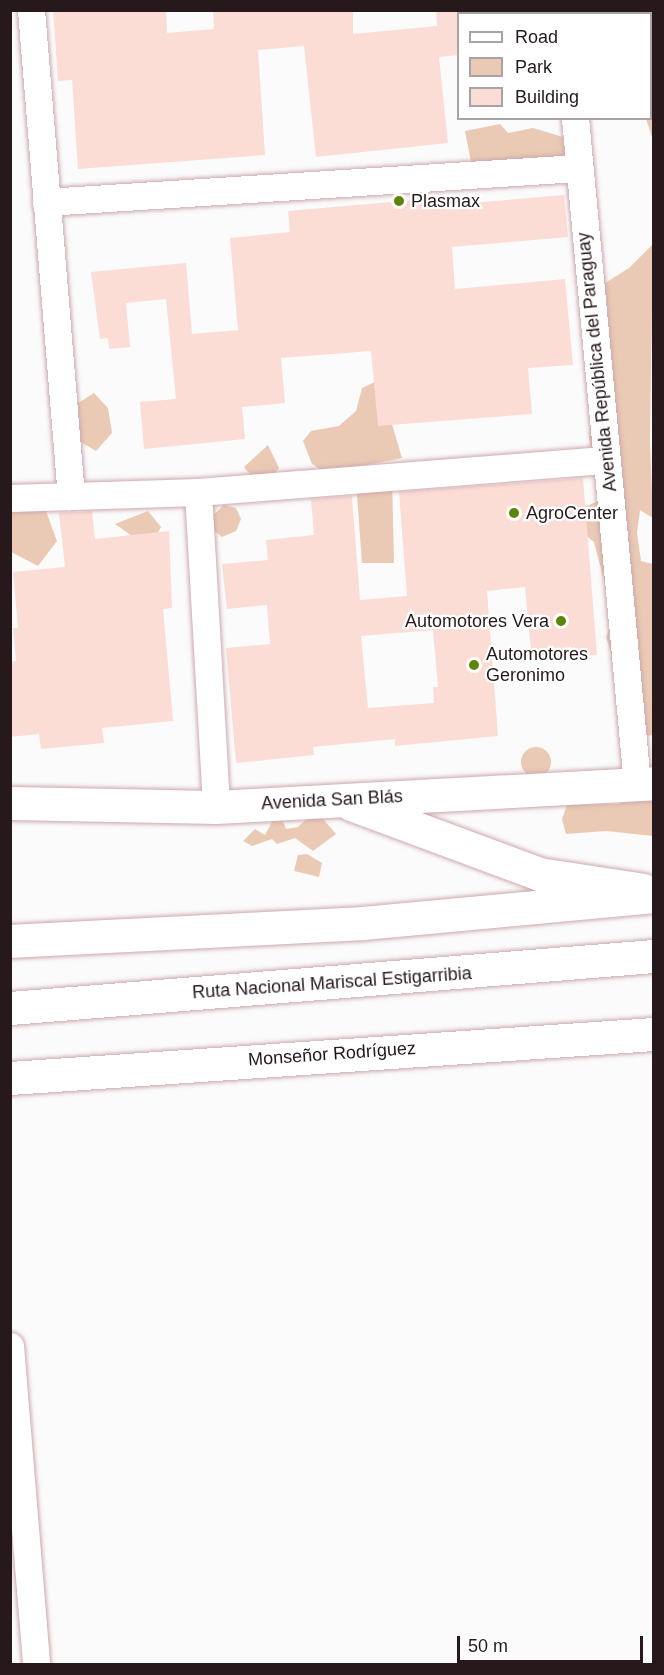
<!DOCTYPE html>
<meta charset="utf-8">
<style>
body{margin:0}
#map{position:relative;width:664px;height:1675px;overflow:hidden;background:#fbfbfb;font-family:Helvetica,sans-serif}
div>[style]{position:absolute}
.green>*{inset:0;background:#eacab4}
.round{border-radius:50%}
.building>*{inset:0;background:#fbddd6}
.roads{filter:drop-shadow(0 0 2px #cda8ad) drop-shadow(0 0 2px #cda8ad)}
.minor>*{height:27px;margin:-13.5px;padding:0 13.5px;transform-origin:13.5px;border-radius:13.5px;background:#fff}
.tertiary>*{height:33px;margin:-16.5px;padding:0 16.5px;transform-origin:16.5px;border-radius:16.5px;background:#fff}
.trunk>*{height:33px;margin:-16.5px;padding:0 16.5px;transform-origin:16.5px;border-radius:16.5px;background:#fff}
.dots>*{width:16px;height:16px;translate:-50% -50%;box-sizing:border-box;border:3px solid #fff;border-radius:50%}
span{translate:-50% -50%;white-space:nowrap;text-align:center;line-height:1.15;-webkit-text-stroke:4.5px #fff;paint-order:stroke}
.poi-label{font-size:18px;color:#27191b}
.left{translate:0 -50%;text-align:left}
.right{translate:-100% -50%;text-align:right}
.street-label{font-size:18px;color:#27191b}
.frame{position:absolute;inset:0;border:12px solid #27191b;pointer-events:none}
.legend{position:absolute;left:457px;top:12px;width:195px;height:108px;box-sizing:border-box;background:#fff;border:2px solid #a9a3a4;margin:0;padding:8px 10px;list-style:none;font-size:18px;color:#27191b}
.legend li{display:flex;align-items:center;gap:12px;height:30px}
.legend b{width:30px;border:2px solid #a9a3a4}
.scale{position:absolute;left:457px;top:1636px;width:186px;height:27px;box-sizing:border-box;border:3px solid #27191b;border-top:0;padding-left:8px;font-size:18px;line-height:21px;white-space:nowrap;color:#27191b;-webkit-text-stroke:4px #fff;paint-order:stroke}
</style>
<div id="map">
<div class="green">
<i style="clip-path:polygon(606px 11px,653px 11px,653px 140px,646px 119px,650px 118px,650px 14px)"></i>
<i style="clip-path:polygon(500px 124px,508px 133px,533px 128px,563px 137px,566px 159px,556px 164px,527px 157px,514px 166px,472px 167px,465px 131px)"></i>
<i style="clip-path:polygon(653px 244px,650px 442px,653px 518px,640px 510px,637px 533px,641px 561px,653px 564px,653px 735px,626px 739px,620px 680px,606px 637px,614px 617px,594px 542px,580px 531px,580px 509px,598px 501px,603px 487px,589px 439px,602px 285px,629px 268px)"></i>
<i style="clip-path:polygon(379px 380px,402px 458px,326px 473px,312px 464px,303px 441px,311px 431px,339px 426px,356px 411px,362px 388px)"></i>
<i style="clip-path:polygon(94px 393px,108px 408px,112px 433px,96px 451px,65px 433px,75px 405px)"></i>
<i style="clip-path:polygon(268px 445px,279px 468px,271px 477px,253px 478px,244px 467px)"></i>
<i style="clip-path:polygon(392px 478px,394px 563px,362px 563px,356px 482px)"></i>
<i style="clip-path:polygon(43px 503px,57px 541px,38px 566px,11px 552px,11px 511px)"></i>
<i style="clip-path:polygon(224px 505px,236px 508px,241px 519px,236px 531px,222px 537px,211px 528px,211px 517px)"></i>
<i style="clip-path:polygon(148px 511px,161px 527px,154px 540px,132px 536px,115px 524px)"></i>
<i class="round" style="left:521px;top:747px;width:30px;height:30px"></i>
<i style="clip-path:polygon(633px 799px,653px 799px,653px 836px,606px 831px,566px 834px,562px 819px,567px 805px,618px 804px)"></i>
<i style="clip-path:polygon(310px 816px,323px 819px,336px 834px,313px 851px,295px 838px,277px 844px,272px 839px,252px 846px,243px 841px,255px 829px,265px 835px,273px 820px,282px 819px,286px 829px,298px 827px)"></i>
<i style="clip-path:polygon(307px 854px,322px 863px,319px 877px,294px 871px,298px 855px)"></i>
</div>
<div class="building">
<i style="clip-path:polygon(53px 10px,166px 10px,167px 33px,214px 29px,213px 10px,353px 10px,353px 34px,437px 26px,436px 10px,459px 10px,459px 55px,439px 57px,448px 143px,316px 157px,304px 46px,258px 50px,265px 155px,78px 169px,72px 80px,58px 81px)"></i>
<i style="clip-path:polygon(564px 195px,568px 237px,452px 247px,455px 289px,565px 279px,573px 365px,528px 368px,532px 414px,378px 426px,371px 351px,281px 358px,285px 403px,242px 407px,245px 439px,144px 449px,140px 402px,176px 399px,166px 299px,126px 303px,130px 347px,109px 349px,108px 338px,100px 339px,91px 272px,186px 263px,192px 334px,238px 330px,230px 238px,290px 232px,288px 211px,447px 197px,448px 205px)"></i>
<i style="clip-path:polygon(evenodd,583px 478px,597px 655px,532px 660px,525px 587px,487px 591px,498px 736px,395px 746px,395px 739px,313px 747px,314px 755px,236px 763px,226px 648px,270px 644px,267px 605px,227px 609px,222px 564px,268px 560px,266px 540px,314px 535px,311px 499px,352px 496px,360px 600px,407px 596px,399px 492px,583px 478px,433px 630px,438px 687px,433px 687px,434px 703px,368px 708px,361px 636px,433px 630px)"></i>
<i style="clip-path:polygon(92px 511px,95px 539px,169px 531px,172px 608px,163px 609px,173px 721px,102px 728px,104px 743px,41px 749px,39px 734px,10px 737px,10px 662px,16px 661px,13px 628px,18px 628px,13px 572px,65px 567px,59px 513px)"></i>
</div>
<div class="roads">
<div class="minor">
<i style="left:31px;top:10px;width:488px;rotate:85.3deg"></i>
<i style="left:567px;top:10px;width:4px;rotate:90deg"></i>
<i style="left:575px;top:118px;width:669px;rotate:84.68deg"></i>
<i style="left:46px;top:202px;width:533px;rotate:-3.66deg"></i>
<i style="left:198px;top:492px;width:316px;rotate:86.7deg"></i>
<i style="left:10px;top:498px;width:188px;rotate:-1.8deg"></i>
<i style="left:198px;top:492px;width:410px;rotate:-4.5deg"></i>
<i style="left:10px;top:1346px;width:319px;rotate:85.3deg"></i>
</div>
<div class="tertiary">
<i style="left:10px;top:803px;width:206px;rotate:1.1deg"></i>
<i style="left:216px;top:807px;width:439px;rotate:-3.1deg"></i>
<i style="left:351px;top:804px;width:201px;rotate:20.4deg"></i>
<i style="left:539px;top:874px;width:105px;rotate:8.7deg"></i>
<i style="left:10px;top:1078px;width:646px;rotate:-3.91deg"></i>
</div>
<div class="trunk">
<i style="left:10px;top:941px;width:353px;rotate:-2.9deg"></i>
<i style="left:363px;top:923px;width:292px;rotate:-5.3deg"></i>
<i style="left:10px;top:1008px;width:646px;rotate:-4.62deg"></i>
</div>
</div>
<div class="dots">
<i style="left:399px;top:201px;background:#5e850b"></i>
<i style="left:514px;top:513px;background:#5e850b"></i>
<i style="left:561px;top:621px;background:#5e850b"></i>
<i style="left:474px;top:665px;background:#5e850b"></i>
</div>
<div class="poi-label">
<span class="left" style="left:411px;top:201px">Plasmax</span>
<span class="left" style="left:526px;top:513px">AgroCenter</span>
<span class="right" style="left:549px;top:621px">Automotores Vera</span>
<span class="left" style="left:486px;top:665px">Automotores<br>Geronimo</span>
</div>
<div class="street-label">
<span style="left:597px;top:362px;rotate:-96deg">Avenida República del Paraguay</span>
<span style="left:332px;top:800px;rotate:-3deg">Avenida San Blás</span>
<span style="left:332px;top:983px;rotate:-4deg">Ruta Nacional Mariscal Estigarribia</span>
<span style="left:332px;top:1054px;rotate:-4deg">Monseñor Rodríguez</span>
</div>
<div class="frame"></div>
<ul class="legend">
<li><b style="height:8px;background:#fff"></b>Road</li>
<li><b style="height:16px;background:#eacab4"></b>Park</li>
<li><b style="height:16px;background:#fbddd6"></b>Building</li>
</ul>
<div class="scale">50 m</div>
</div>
